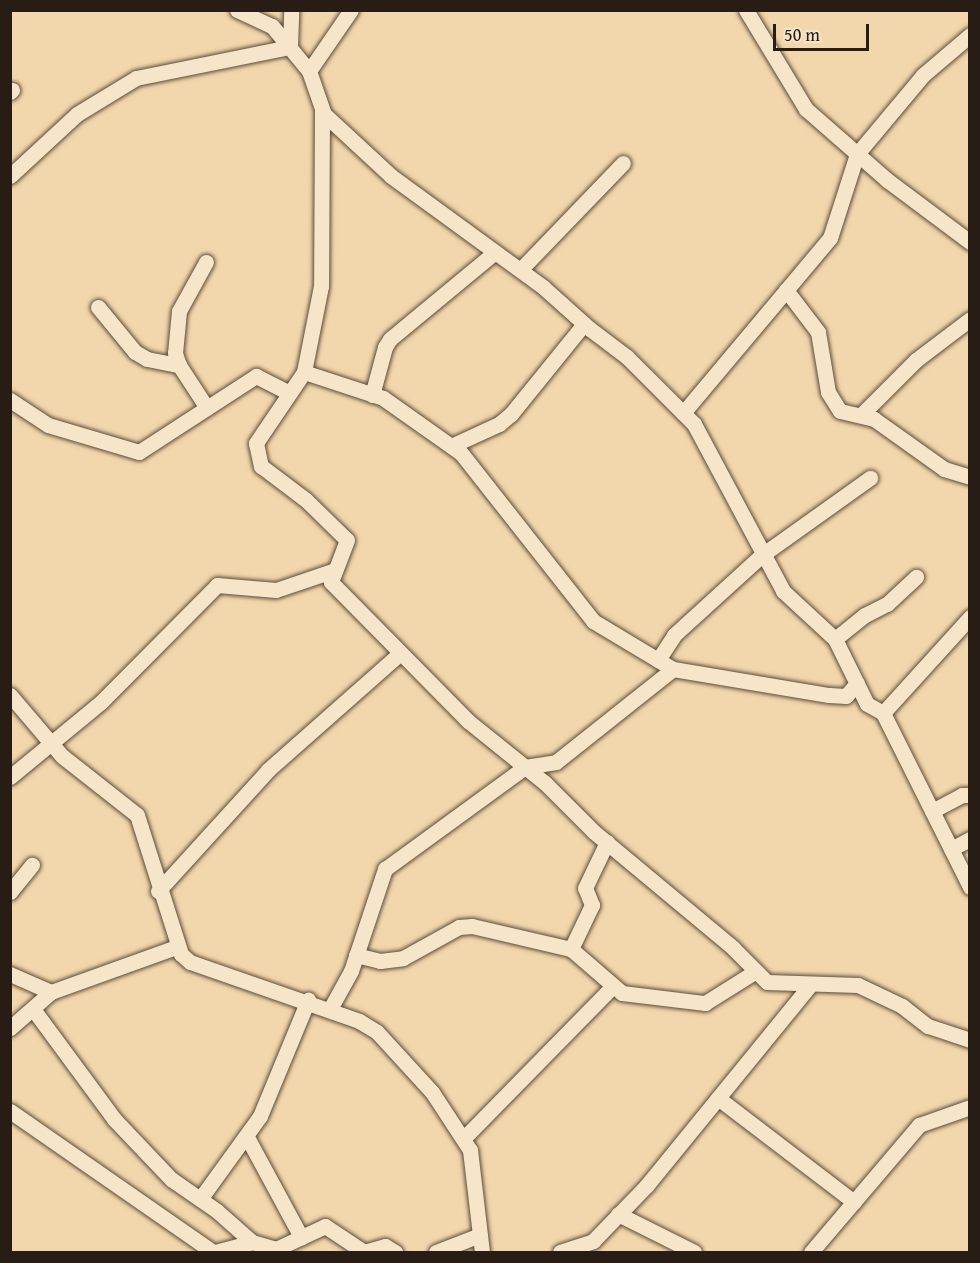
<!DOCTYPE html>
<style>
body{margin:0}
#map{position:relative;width:980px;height:1263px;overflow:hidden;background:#f3d7ac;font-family:"Gentium Book Plus",serif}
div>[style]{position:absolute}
.roads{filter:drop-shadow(0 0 2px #5a4c3a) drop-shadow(0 0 2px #5a4c3a)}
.street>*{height:15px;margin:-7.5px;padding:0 7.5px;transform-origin:7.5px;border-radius:7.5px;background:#f7e5c9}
span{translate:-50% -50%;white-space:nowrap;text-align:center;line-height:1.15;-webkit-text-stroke:4.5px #f7e5c9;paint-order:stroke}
.frame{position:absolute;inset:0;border:12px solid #271d14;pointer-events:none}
.scale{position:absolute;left:773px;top:24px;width:96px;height:27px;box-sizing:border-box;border:3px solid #271d14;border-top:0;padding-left:8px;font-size:18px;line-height:21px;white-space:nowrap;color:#271d14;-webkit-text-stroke:4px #f7e5c9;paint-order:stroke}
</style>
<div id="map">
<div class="roads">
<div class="street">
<i style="left:237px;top:10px;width:38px;rotate:25deg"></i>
<i style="left:272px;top:26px;width:58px;rotate:50.6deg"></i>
<i style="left:309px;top:71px;width:46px;rotate:70.8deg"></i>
<i style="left:324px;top:114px;width:91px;rotate:42.8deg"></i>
<i style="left:391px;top:176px;width:188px;rotate:36.1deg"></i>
<i style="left:543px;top:287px;width:63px;rotate:41.8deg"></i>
<i style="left:590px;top:329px;width:46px;rotate:37.1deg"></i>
<i style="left:627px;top:357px;width:95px;rotate:45deg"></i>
<i style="left:694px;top:424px;width:189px;rotate:61.9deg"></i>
<i style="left:783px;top:591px;width:71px;rotate:42.7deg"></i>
<i style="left:835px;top:639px;width:72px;rotate:63.8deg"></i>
<i style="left:867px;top:704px;width:18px;rotate:29deg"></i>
<i style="left:883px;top:713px;width:195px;rotate:63.4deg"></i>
<i style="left:746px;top:10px;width:116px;rotate:58.8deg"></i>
<i style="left:806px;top:109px;width:108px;rotate:41.2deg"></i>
<i style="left:887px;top:180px;width:104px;rotate:36.8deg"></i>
<i style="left:309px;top:71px;width:74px;rotate:-55.5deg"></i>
<i style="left:10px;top:92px;width:3px;rotate:-45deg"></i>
<i style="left:322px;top:110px;width:176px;rotate:90.3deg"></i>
<i style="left:321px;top:286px;width:88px;rotate:101.2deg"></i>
<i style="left:304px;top:372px;width:86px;rotate:124.1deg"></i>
<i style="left:256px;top:443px;width:24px;rotate:78deg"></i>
<i style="left:261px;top:466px;width:56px;rotate:37.1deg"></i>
<i style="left:306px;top:500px;width:57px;rotate:44.3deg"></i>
<i style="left:347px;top:540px;width:45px;rotate:110.9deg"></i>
<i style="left:331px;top:582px;width:195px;rotate:45.4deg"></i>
<i style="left:468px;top:721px;width:99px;rotate:38.8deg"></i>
<i style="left:545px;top:783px;width:69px;rotate:45deg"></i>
<i style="left:594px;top:832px;width:181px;rotate:39.8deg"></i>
<i style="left:733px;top:948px;width:48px;rotate:45deg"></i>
<i style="left:767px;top:982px;width:91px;rotate:1.9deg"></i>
<i style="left:858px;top:985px;width:49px;rotate:25.5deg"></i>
<i style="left:902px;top:1006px;width:33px;rotate:38deg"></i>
<i style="left:928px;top:1026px;width:44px;rotate:18.4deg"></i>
<i style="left:10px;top:176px;width:91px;rotate:-42.8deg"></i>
<i style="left:77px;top:114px;width:69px;rotate:-31.4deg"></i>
<i style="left:136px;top:78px;width:157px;rotate:-11.4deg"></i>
<i style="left:290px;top:47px;width:37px;rotate:-88deg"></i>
<i style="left:206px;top:262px;width:56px;rotate:118.9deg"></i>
<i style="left:179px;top:311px;width:42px;rotate:95.4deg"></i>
<i style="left:175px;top:353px;width:13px;rotate:72deg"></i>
<i style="left:179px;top:365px;width:51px;rotate:56.9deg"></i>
<i style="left:521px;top:269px;width:147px;rotate:-46.1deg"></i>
<i style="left:786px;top:290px;width:53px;rotate:52.7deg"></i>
<i style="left:818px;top:332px;width:61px;rotate:80.5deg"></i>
<i style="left:828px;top:392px;width:22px;rotate:58deg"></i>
<i style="left:840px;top:411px;width:35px;rotate:13deg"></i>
<i style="left:874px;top:419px;width:86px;rotate:35.5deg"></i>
<i style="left:944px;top:469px;width:27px;rotate:17deg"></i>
<i style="left:98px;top:307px;width:58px;rotate:50.6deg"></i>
<i style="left:135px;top:352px;width:14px;rotate:30deg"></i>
<i style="left:147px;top:359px;width:33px;rotate:11deg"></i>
<i style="left:304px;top:372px;width:83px;rotate:18.2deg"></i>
<i style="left:383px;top:398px;width:95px;rotate:35.2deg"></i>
<i style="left:461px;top:453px;width:214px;rotate:51.8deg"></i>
<i style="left:593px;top:621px;width:93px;rotate:31deg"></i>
<i style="left:673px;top:669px;width:158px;rotate:9.5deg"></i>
<i style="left:829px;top:695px;width:17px;rotate:3deg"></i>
<i style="left:846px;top:696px;width:17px;rotate:-50deg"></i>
<i style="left:372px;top:395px;width:50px;rotate:-74.8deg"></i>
<i style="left:385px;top:347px;width:9px;rotate:-58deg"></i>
<i style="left:390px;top:339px;width:136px;rotate:-39.6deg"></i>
<i style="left:10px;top:400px;width:45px;rotate:33.3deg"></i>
<i style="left:48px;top:425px;width:95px;rotate:16.5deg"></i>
<i style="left:139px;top:452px;width:140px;rotate:-33deg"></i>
<i style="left:256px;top:376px;width:37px;rotate:27deg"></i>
<i style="left:683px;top:413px;width:229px;rotate:-50deg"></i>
<i style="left:830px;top:238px;width:88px;rotate:-72.2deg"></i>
<i style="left:857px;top:154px;width:103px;rotate:-50.1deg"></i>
<i style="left:923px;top:75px;width:62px;rotate:-40.4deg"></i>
<i style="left:861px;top:415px;width:78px;rotate:-45deg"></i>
<i style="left:916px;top:360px;width:68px;rotate:-37.2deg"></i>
<i style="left:451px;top:446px;width:53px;rotate:-24.6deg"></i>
<i style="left:499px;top:424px;width:16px;rotate:-40deg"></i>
<i style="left:511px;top:414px;width:116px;rotate:-51deg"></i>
<i style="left:835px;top:639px;width:38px;rotate:-39deg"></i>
<i style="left:865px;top:615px;width:25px;rotate:-27deg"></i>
<i style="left:887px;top:604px;width:40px;rotate:-43deg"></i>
<i style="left:658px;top:660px;width:30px;rotate:-57deg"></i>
<i style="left:674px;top:635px;width:119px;rotate:-42.3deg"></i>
<i style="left:762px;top:555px;width:133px;rotate:-35.5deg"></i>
<i style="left:10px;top:695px;width:80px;rotate:49.6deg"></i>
<i style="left:62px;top:756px;width:95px;rotate:38.2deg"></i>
<i style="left:137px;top:815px;width:146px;rotate:72.4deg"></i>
<i style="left:181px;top:954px;width:12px;rotate:42deg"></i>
<i style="left:190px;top:962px;width:179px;rotate:19.2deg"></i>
<i style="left:359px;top:1021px;width:21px;rotate:31deg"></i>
<i style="left:377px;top:1032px;width:81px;rotate:47.5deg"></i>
<i style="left:432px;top:1092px;width:69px;rotate:56.8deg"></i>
<i style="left:470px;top:1150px;width:103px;rotate:83.3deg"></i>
<i style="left:883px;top:713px;width:130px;rotate:-47.8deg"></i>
<i style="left:10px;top:777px;width:118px;rotate:-39.5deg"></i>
<i style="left:101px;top:702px;width:165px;rotate:-45.2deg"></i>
<i style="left:217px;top:585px;width:59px;rotate:4.8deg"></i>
<i style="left:276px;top:590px;width:62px;rotate:-18.7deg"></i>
<i style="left:932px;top:811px;width:34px;rotate:-28deg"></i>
<i style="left:962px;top:795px;width:8px"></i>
<i style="left:951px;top:849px;width:21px;rotate:-28deg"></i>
<i style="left:158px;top:891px;width:164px;rotate:-47.7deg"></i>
<i style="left:268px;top:770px;width:175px;rotate:-41.5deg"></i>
<i style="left:10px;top:892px;width:35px;rotate:-51deg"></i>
<i style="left:571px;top:949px;width:49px;rotate:-64.5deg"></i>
<i style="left:592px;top:905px;width:18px;rotate:-112deg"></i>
<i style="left:585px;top:888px;width:51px;rotate:-64.4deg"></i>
<i style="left:356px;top:955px;width:25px;rotate:14deg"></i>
<i style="left:380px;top:961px;width:23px;rotate:-7deg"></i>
<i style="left:403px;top:958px;width:64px;rotate:-29deg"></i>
<i style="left:459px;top:927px;width:13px;rotate:-4deg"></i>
<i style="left:472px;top:926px;width:102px;rotate:13.1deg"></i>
<i style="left:571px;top:949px;width:67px;rotate:40.8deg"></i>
<i style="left:622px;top:993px;width:84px;rotate:6.9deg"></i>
<i style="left:705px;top:1003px;width:60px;rotate:-32.1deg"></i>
<i style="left:10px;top:974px;width:45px;rotate:23.7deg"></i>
<i style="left:33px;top:1009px;width:137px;rotate:53.6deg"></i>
<i style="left:114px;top:1119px;width:83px;rotate:46.5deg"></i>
<i style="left:171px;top:1179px;width:56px;rotate:34.8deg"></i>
<i style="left:217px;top:1211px;width:47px;rotate:41.5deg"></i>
<i style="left:330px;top:1009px;width:43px;rotate:-61.1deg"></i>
<i style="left:351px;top:971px;width:108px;rotate:-71.6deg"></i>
<i style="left:385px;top:869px;width:173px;rotate:-36.1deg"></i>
<i style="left:525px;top:767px;width:31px;rotate:-9deg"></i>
<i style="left:556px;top:762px;width:149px;rotate:-38.5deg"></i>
<i style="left:10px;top:1028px;width:55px;rotate:-41.3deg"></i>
<i style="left:51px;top:992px;width:133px;rotate:-19.8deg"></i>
<i style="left:718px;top:1098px;width:171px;rotate:37.4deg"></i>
<i style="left:10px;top:1111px;width:247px;rotate:34.8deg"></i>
<i style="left:247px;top:1137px;width:114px;rotate:61.6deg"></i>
<i style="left:465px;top:1137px;width:211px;rotate:-45.6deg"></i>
<i style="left:200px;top:1199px;width:102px;rotate:-54.1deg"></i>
<i style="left:260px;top:1116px;width:126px;rotate:-67.5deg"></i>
<i style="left:618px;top:1214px;width:85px;rotate:26.6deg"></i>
<i style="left:215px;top:1252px;width:38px;rotate:-15deg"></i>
<i style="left:252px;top:1242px;width:25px;rotate:16deg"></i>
<i style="left:276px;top:1249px;width:54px;rotate:-25.1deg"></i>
<i style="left:325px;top:1226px;width:47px;rotate:33.7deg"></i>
<i style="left:364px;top:1252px;width:22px;rotate:-16deg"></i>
<i style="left:385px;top:1246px;width:12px;rotate:31deg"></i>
<i style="left:436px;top:1252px;width:47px;rotate:-21.1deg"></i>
<i style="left:560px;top:1252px;width:35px;rotate:-18deg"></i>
<i style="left:593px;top:1241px;width:78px;rotate:-46deg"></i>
<i style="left:647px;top:1185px;width:258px;rotate:-50.8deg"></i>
<i style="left:811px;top:1252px;width:167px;rotate:-49.6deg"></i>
<i style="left:919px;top:1125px;width:54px;rotate:-19.4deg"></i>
</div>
</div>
<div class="frame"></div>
<div class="scale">50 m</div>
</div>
